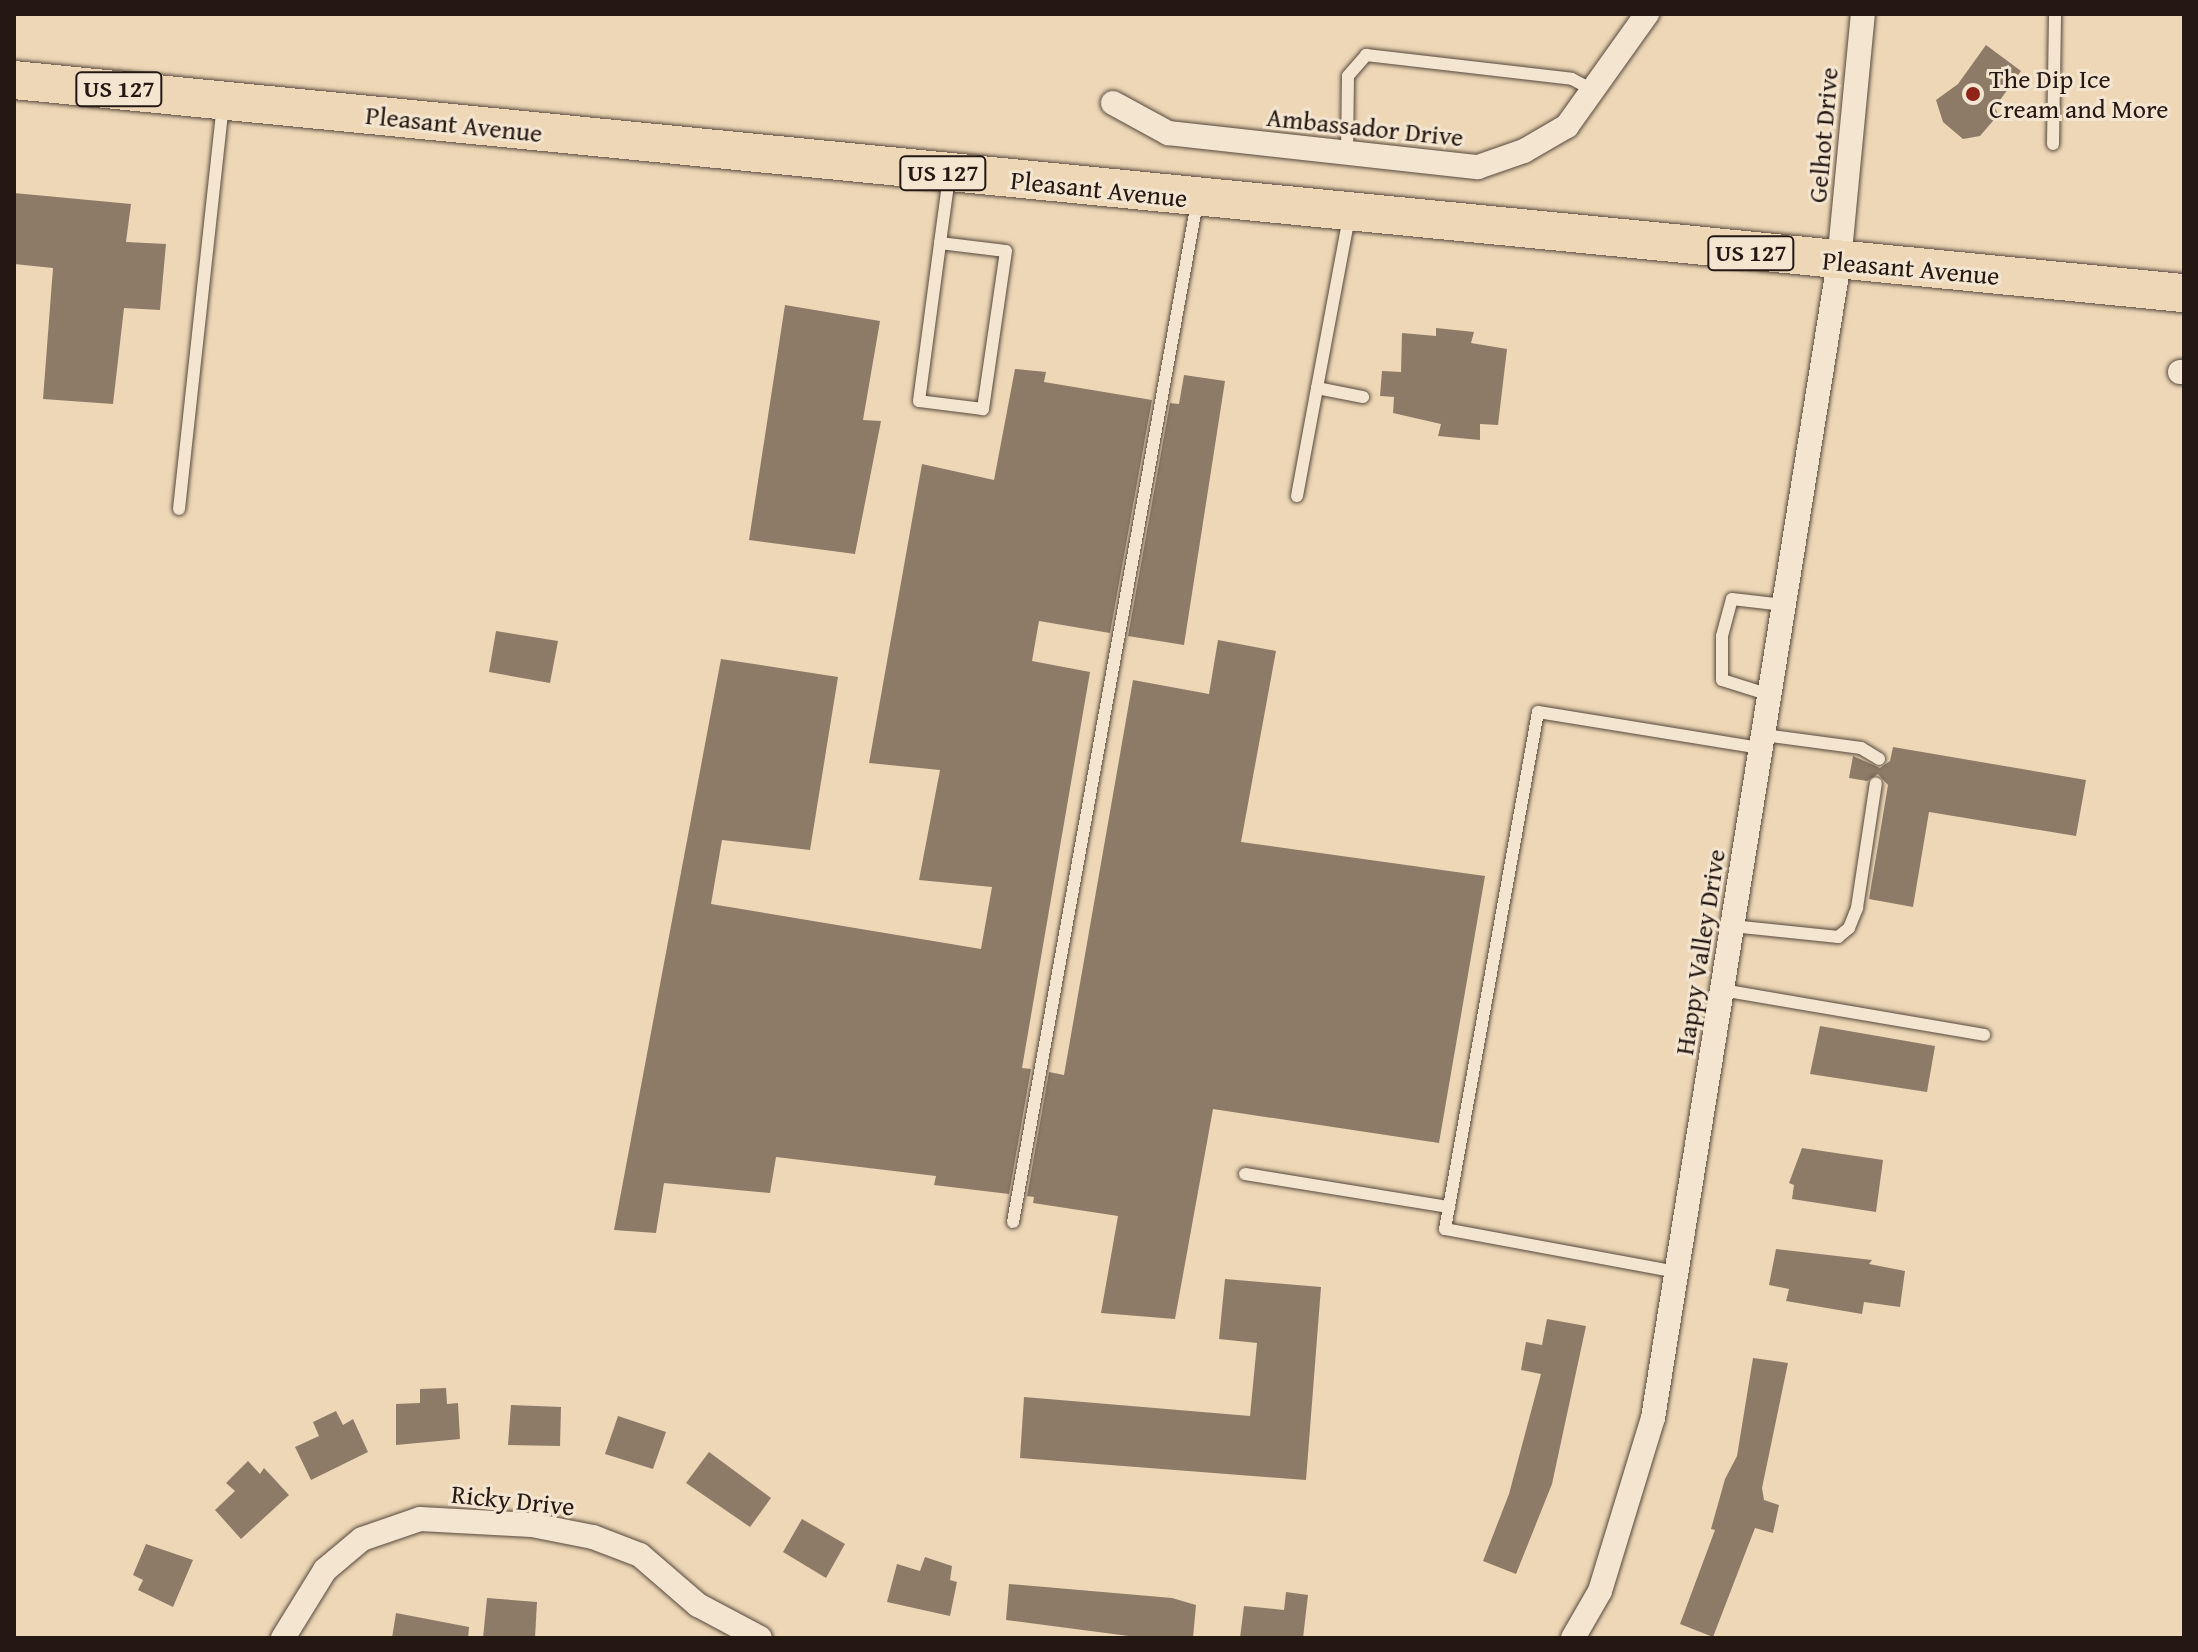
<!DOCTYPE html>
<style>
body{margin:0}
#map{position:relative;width:2198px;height:1652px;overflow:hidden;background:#edd7b7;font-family:"Gentium Book Plus",serif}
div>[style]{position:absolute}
.building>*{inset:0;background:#8d7b68}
.roads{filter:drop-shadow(0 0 2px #57483b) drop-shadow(0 0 2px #57483b)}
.lane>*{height:12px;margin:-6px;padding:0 6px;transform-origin:6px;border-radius:6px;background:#f3e5d0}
.street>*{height:24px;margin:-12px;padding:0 12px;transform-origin:12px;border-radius:12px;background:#f3e5d0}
.primary>*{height:38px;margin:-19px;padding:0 19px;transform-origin:19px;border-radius:19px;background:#edd7b7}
.dots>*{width:22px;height:22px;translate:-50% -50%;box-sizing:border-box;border:4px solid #f3e5d0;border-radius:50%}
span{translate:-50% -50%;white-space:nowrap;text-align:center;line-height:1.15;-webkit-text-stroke:6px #f3e5d0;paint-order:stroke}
.shield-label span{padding:2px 6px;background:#f3e5d0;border:2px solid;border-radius:6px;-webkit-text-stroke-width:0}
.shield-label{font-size:24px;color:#251812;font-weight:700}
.poi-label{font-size:26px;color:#251812}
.left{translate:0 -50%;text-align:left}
.street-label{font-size:26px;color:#251812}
.frame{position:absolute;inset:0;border:16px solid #251812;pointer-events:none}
</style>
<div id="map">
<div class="building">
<i style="clip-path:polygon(1986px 45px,2021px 71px,1995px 107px,1998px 115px,1980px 136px,1963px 139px,1943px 122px,1936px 100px,1958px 84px)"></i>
<i style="clip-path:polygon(14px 193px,131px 204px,126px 242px,166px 244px,160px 310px,124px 308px,113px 404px,43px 399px,53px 268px,14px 264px)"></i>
<i style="clip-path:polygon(785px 305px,880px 321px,863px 420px,881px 421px,855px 554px,749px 540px)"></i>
<i style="clip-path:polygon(1436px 328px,1474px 332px,1471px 343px,1507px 349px,1498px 425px,1480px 424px,1480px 440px,1438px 436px,1441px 424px,1393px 413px,1394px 397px,1380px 396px,1382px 371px,1401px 372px,1402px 333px,1436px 336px)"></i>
<i style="clip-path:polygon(1015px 369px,1046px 372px,1044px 382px,1152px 400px,1110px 633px,1039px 621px,1032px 661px,1090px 672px,1022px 1068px,1031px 1069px,1009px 1194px,934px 1185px,936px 1176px,776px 1157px,770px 1193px,664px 1183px,656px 1233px,614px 1230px,721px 659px,838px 677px,810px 850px,722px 840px,711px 904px,981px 949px,992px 887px,919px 880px,940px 770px,869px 763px,922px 464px,994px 480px)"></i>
<i style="clip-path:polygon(1184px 375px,1225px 381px,1184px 645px,1128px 636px,1170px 403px,1179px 404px)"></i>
<i style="clip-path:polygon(496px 631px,558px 641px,550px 683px,489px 672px)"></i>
<i style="clip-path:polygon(1218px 640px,1276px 651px,1241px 842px,1485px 876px,1439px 1143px,1213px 1109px,1175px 1319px,1101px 1313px,1118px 1216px,1033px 1203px,1034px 1197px,1027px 1196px,1049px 1072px,1064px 1075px,1133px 680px,1209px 694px)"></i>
<i style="clip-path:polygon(1893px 747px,2086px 780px,2076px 836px,1929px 812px,1913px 907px,1869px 899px,1888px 785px,1878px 774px,1867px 781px,1849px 778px,1853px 756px,1880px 768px,1890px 761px)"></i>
<i style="clip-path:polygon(1820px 1026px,1935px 1046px,1927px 1092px,1810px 1074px)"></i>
<i style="clip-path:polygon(1802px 1148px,1883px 1160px,1876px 1212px,1792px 1199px,1794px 1185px,1789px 1183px)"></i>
<i style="clip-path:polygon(1776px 1249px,1872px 1260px,1869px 1264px,1905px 1271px,1900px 1307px,1864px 1302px,1862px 1314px,1786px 1301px,1789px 1289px,1769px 1285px)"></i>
<i style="clip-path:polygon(1225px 1279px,1321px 1287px,1306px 1480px,1020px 1458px,1024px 1397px,1250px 1416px,1257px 1343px,1219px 1339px)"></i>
<i style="clip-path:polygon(1547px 1319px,1586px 1326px,1552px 1484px,1516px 1574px,1483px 1561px,1509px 1494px,1541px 1374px,1521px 1370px,1526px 1342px,1542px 1345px)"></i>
<i style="clip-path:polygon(1753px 1358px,1788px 1363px,1762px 1488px,1764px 1500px,1779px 1505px,1773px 1533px,1755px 1528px,1713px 1637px,1680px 1624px,1715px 1530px,1711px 1529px,1725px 1479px,1737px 1456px)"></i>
<i style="clip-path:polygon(446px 1388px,447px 1404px,458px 1403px,460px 1439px,396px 1445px,396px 1404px,420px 1403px,420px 1389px)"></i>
<i style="clip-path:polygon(511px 1405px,561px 1407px,560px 1446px,508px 1445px)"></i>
<i style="clip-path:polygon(336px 1411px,343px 1425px,353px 1419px,368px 1452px,311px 1480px,295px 1447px,319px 1436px,313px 1422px)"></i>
<i style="clip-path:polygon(618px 1416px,666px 1432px,653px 1469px,605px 1454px)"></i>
<i style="clip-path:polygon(709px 1452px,771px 1498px,750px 1527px,686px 1483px)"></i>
<i style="clip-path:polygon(248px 1461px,260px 1474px,264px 1468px,289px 1495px,241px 1539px,215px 1510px,235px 1491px,226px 1483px)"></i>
<i style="clip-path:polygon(802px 1519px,845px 1544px,826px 1578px,783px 1552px)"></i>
<i style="clip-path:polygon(146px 1544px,193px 1560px,173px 1607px,138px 1590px,143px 1580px,133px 1575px)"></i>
<i style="clip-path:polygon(925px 1557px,952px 1566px,950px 1580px,957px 1582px,950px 1616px,887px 1602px,897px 1564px,920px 1571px)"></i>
<i style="clip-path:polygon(1009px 1584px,1172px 1598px,1196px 1605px,1193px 1638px,1144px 1638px,1006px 1620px)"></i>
<i style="clip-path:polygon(1286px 1592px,1308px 1595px,1303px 1638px,1240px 1638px,1244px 1606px,1284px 1610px)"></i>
<i style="clip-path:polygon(487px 1598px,537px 1602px,535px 1638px,483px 1638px)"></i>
<i style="clip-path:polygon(396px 1613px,469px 1627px,468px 1638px,392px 1638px)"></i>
</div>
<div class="roads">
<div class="lane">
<i style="left:2053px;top:144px;width:130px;rotate:-89.1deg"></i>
<i style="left:1347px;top:156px;width:80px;rotate:-89.3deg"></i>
<i style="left:1348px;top:76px;width:28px;rotate:-49deg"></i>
<i style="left:1366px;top:55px;width:207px;rotate:6.6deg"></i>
<i style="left:1572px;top:79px;width:24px;rotate:28deg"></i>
<i style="left:940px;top:243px;width:66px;rotate:6.9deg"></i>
<i style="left:1006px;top:251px;width:160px;rotate:98.3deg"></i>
<i style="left:983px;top:409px;width:64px;rotate:-172.9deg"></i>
<i style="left:919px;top:401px;width:159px;rotate:-82.4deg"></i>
<i style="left:940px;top:243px;width:67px;rotate:-82.2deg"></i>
<i style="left:1317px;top:388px;width:174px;rotate:-79.4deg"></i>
<i style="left:1297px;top:496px;width:110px;rotate:-79.5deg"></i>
<i style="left:1317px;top:388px;width:47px;rotate:11.1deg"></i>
<i style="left:179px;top:509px;width:408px;rotate:-83.8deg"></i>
<i style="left:1770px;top:695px;width:50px;rotate:-162.6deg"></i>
<i style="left:1722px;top:680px;width:44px;rotate:-90deg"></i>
<i style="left:1722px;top:636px;width:38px;rotate:-75deg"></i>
<i style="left:1732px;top:599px;width:52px;rotate:6.6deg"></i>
<i style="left:1764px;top:735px;width:98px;rotate:7.6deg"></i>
<i style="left:1861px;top:748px;width:21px;rotate:31deg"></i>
<i style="left:1732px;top:926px;width:107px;rotate:5.9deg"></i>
<i style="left:1838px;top:937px;width:14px;rotate:-39deg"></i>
<i style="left:1849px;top:928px;width:22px;rotate:-68deg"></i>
<i style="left:1857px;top:908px;width:126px;rotate:-81.4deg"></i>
<i style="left:1722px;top:990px;width:266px;rotate:9.7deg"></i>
<i style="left:1245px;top:1174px;width:207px;rotate:9.2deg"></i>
<i style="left:1013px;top:1222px;width:1036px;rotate:-79.77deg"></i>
<i style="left:1677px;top:1272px;width:236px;rotate:-169.5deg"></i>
<i style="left:1445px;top:1229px;width:525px;rotate:-79.8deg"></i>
<i style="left:1538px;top:712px;width:226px;rotate:9.2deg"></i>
</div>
<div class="street">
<i style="left:1113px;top:103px;width:63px;rotate:28.6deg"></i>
<i style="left:1168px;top:133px;width:312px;rotate:6.3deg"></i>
<i style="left:1478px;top:167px;width:49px;rotate:-19.2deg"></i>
<i style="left:1524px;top:151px;width:50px;rotate:-30.2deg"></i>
<i style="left:1567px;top:126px;width:138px;rotate:-54.5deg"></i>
<i style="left:2180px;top:372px;width:4px"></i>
<i style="left:283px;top:1638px;width:80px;rotate:-58.3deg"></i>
<i style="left:325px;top:1570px;width:48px;rotate:-40deg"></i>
<i style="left:362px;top:1539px;width:61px;rotate:-19deg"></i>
<i style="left:420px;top:1519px;width:112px;rotate:3.1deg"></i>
<i style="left:532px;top:1525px;width:62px;rotate:11.1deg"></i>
<i style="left:593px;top:1537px;width:50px;rotate:21deg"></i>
<i style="left:640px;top:1555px;width:77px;rotate:40.8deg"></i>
<i style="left:698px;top:1605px;width:70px;rotate:28deg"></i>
<i style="left:1573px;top:1638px;width:54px;rotate:-60.1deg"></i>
<i style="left:1600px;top:1591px;width:181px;rotate:-73deg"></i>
<i style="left:1653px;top:1418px;width:1171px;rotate:-80.86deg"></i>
<i style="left:1839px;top:262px;width:249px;rotate:-84.5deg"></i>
</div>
<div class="primary">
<i style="left:14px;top:80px;width:2180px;rotate:5.61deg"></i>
</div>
</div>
<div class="dots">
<i style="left:1973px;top:94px;background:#8f2418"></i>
</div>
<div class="shield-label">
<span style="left:119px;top:89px">US 127</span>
<span style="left:943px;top:173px">US 127</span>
<span style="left:1751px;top:253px">US 127</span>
</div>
<div class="poi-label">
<span class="left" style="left:1989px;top:94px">The Dip Ice<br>Cream and More</span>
</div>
<div class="street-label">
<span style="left:454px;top:124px;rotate:6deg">Pleasant Avenue</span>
<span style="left:1365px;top:127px;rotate:6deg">Ambassador Drive</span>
<span style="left:1823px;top:135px;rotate:-85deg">Gelhot Drive</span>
<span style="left:1099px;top:189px;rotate:6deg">Pleasant Avenue</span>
<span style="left:1911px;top:268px;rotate:5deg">Pleasant Avenue</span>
<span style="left:1700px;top:952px;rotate:-81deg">Happy Valley Drive</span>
<span style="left:513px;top:1500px;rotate:6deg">Ricky Drive</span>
</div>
<div class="frame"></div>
</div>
